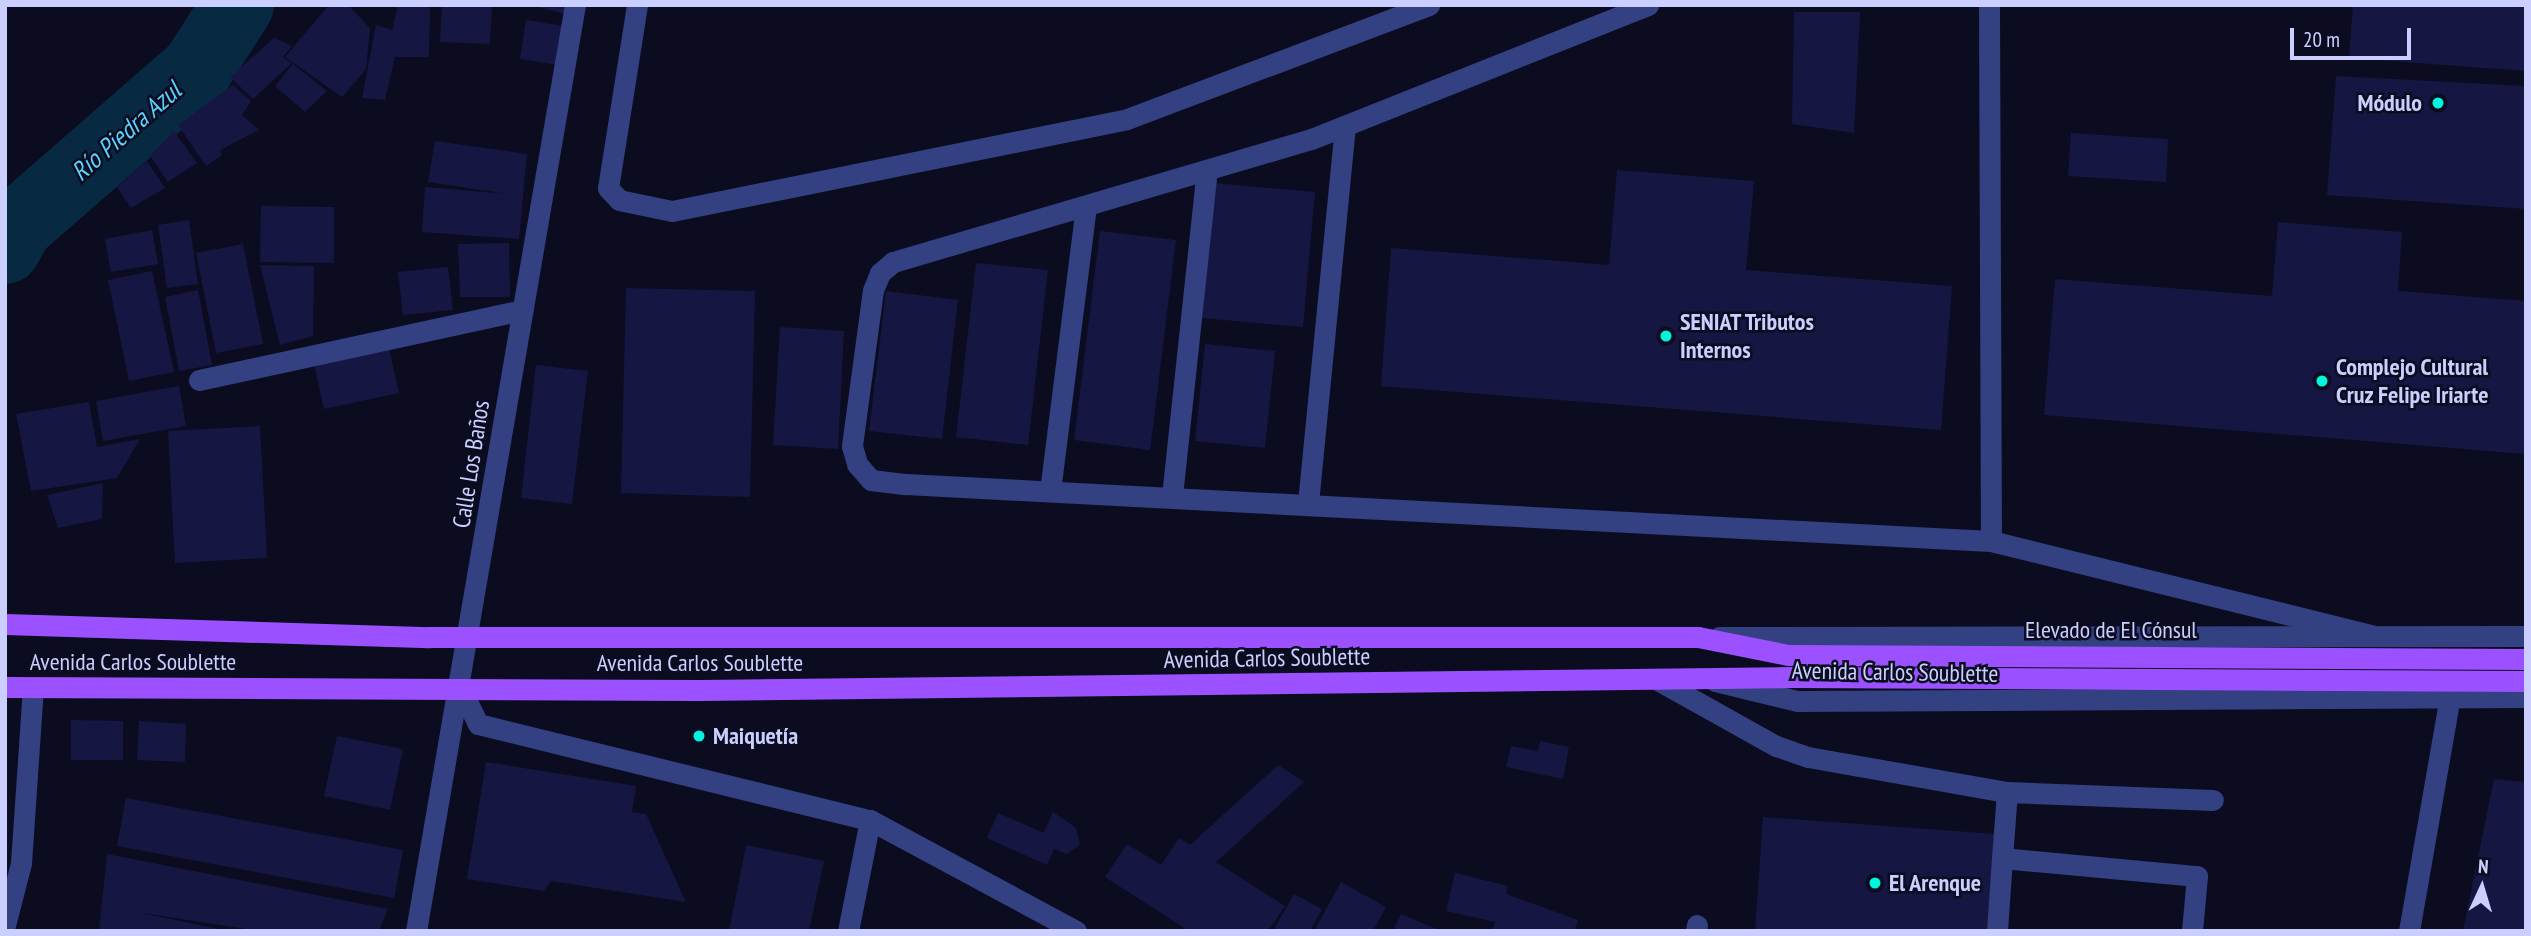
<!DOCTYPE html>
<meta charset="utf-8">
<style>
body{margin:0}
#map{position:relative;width:2531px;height:936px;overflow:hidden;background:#0b0c20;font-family:"PT Sans Narrow",sans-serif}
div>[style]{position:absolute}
.river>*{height:72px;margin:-36px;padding:0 36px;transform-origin:36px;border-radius:36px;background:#082942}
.building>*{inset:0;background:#161642}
.minor>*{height:21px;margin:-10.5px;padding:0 10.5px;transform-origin:10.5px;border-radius:10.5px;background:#334082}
.major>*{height:21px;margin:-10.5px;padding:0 10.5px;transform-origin:10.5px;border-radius:10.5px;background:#9b51ff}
.dots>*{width:19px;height:19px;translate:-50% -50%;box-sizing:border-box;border:4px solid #0b0c20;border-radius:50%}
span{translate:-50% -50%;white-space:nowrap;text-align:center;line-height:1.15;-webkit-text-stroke:5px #0b0c20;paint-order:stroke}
.poi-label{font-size:24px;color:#cacfff;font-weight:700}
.right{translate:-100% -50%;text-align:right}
.left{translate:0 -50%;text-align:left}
.street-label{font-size:24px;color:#cacfff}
.water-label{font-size:26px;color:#58d3ff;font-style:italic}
.frame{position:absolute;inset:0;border:7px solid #cacfff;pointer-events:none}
.north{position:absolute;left:2447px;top:852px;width:70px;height:70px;-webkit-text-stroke:5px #0b0c20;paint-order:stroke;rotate:4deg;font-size:19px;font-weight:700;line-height:28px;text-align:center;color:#cacfff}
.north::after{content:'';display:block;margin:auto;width:24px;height:32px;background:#cacfff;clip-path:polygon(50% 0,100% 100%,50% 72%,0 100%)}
.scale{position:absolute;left:2290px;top:28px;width:121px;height:32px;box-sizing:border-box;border:4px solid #cacfff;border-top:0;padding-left:9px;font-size:21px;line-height:24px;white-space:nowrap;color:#cacfff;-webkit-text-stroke:5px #0b0c20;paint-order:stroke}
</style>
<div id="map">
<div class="river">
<i style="left:5px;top:248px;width:25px;rotate:-61deg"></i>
<i style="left:17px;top:226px;width:239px;rotate:-41.1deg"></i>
<i style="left:197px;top:69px;width:76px;rotate:-57.4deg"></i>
</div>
<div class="building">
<i style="clip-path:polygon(329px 5px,348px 5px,370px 28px,366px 69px,342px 97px,285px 57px)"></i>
<i style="clip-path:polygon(398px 5px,430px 5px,429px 57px,395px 57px,385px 100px,362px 98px,376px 25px,392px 30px)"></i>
<i style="clip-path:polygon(442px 5px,492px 5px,490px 44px,440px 42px)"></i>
<i style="clip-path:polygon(530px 5px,568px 5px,566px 14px)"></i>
<i style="clip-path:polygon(2353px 5px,2526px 5px,2526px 71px,2349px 58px)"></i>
<i style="clip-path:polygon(1794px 12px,1860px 12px,1854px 133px,1792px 124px)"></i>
<i style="clip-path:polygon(526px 20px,564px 26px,558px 65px,520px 59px)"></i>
<i style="clip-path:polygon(274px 38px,292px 46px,283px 57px,292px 63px,253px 99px,230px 77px)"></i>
<i style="clip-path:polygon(293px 64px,327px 91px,305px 112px,275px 86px)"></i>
<i style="clip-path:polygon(2336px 76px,2526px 86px,2526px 209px,2327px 195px)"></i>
<i style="clip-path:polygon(233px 85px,251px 101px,242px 115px,259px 130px,220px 150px,222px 155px,206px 166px,178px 125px)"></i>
<i style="clip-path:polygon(174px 131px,197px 163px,168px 182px,150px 156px)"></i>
<i style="clip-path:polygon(2071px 133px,2168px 139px,2166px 182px,2068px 176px)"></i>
<i style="clip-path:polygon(435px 141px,527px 154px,519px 239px,422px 232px,425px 187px,508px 194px,428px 182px)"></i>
<i style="clip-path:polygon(147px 161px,165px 188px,131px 208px,117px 187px)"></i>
<i style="clip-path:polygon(1617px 170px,1754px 181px,1746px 270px,1952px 286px,1941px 430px,1381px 386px,1391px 248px,1609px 265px)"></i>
<i style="clip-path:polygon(1214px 183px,1315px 192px,1303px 327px,1202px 318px)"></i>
<i style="clip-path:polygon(261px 206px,334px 207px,334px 263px,260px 262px)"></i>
<i style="clip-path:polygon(189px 220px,198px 284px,167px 288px,158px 225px)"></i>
<i style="clip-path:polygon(2278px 222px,2402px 232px,2398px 291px,2526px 301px,2526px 454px,2044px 415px,2055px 279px,2272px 296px)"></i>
<i style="clip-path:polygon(152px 230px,158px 264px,111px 272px,105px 239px)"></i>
<i style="clip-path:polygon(1100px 231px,1176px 240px,1150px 450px,1074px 440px)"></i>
<i style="clip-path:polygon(509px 243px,510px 297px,460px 297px,458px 244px)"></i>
<i style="clip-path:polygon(243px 244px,263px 344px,216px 353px,196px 253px)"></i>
<i style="clip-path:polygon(976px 263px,1048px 270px,1028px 445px,956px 437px)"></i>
<i style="clip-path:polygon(260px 265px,314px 266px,313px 336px,280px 345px)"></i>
<i style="clip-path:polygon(448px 267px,453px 310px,403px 315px,398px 272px)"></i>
<i style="clip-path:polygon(152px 271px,174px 372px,129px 381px,108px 280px)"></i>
<i style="clip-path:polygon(626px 288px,755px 291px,750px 497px,621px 493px)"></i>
<i style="clip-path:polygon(198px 290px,212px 365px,179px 371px,165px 297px)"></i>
<i style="clip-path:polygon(886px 291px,958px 300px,942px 439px,869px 431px)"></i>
<i style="clip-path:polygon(780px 327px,844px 331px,838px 449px,773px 445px)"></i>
<i style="clip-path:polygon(1205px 344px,1275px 351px,1265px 448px,1195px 441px)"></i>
<i style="clip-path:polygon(389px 348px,399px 393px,324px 409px,314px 364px)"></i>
<i style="clip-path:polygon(536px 365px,588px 371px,572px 504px,521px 498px)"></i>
<i style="clip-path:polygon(179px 386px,186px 426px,103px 441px,96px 401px)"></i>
<i style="clip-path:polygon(89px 402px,97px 447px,140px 439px,117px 478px,31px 491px,16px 414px)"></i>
<i style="clip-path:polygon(260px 426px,267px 558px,175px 563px,168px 431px)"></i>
<i style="clip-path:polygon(103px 483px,102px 519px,58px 528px,47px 495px)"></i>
<i style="clip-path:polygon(71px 720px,123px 721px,123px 760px,71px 760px)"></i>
<i style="clip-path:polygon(139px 721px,186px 724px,185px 762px,137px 760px)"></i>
<i style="clip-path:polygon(337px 736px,403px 749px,390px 810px,324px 796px)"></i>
<i style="clip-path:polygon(1540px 741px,1569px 747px,1563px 779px,1506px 767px,1511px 746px,1538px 751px)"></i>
<i style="clip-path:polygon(486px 762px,636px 786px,632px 812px,646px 814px,686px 902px,551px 881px,544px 891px,467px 879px)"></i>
<i style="clip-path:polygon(1278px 765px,1304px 782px,1216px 862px,1285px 906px,1268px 931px,1189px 931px,1105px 877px,1127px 844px,1161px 865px,1179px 838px,1190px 845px)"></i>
<i style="clip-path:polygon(2494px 779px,2526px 782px,2526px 931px,2463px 931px)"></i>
<i style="clip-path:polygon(126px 798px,403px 850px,394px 898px,117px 846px)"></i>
<i style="clip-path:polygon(1053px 812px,1076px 828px,1080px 845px,1067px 854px,1054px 849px,1047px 865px,987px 838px,998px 813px,1044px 833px)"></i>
<i style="clip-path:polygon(1763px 817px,1995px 834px,1988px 931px,1755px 931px)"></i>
<i style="clip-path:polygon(746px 845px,824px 861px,809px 931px,729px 931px)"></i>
<i style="clip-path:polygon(107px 854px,388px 909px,379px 931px,258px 931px,137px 912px,228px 931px,99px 931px)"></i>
<i style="clip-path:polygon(1455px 873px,1508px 886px,1506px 894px,1578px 920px,1574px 931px,1492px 931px,1495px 922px,1446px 911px)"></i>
<i style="clip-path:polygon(1341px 882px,1386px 907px,1373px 931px,1314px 931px)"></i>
<i style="clip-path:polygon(1294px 894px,1322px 909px,1310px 931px,1273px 931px)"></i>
<i style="clip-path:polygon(1401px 914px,1441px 931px,1393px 931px)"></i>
</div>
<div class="minor">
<i style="left:637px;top:5px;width:185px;rotate:99deg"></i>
<i style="left:608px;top:188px;width:16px;rotate:47deg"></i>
<i style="left:619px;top:200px;width:54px;rotate:11.7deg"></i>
<i style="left:672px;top:211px;width:464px;rotate:-11.4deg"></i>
<i style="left:1127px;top:119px;width:323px;rotate:-20.7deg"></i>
<i style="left:1648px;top:5px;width:363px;rotate:158.3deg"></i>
<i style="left:1311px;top:139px;width:436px;rotate:163.6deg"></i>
<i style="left:893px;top:262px;width:17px;rotate:140deg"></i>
<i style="left:880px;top:273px;width:18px;rotate:112deg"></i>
<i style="left:873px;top:290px;width:157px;rotate:97.7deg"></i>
<i style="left:852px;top:446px;width:19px;rotate:74deg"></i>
<i style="left:857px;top:464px;width:21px;rotate:49deg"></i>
<i style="left:871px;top:480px;width:35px;rotate:7deg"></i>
<i style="left:906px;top:484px;width:1086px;rotate:3.01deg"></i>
<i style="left:1989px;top:5px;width:536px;rotate:89.79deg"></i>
<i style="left:1991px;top:541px;width:396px;rotate:13.9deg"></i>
<i style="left:199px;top:380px;width:331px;rotate:-12.2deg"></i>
<i style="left:1050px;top:491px;width:285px;rotate:-82.8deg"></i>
<i style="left:1172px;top:496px;width:327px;rotate:-83.9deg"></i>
<i style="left:1308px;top:503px;width:379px;rotate:-84.4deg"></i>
<i style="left:1719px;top:637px;width:807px;rotate:-0.07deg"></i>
<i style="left:1656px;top:679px;width:137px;rotate:29.2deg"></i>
<i style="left:1776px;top:746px;width:34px;rotate:19deg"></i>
<i style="left:1808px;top:757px;width:202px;rotate:10deg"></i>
<i style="left:2007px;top:792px;width:206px;rotate:2.2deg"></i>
<i style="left:1715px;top:681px;width:84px;rotate:13.7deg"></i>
<i style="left:1797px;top:701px;width:729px;rotate:-0.31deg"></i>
<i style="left:461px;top:689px;width:39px;rotate:64deg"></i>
<i style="left:478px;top:724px;width:404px;rotate:13.8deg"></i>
<i style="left:870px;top:820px;width:113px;rotate:101.2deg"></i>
<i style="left:870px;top:820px;width:234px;rotate:28.3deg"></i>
<i style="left:2002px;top:858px;width:66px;rotate:-85.7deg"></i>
<i style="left:5px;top:925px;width:64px;rotate:-75.5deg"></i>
<i style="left:21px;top:863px;width:175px;rotate:-86.1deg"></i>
<i style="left:416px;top:931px;width:940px;rotate:-80.26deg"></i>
<i style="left:1696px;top:931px;width:6px;rotate:-81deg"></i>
<i style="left:1997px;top:931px;width:73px;rotate:-86.1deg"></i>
<i style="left:2002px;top:858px;width:196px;rotate:5.3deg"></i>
<i style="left:2197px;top:876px;width:55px;rotate:95.2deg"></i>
<i style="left:2409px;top:931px;width:240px;rotate:-80.1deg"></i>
</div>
<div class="major">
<i style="left:5px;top:624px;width:424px;rotate:1.8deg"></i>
<i style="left:429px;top:637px;width:1269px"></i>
<i style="left:1698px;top:637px;width:92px;rotate:11.3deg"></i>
<i style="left:1788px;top:655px;width:738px;rotate:0.31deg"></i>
<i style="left:5px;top:687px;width:695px;rotate:0.25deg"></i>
<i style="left:700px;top:690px;width:1093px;rotate:-0.68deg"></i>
<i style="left:1793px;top:677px;width:733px;rotate:0.31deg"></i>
</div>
<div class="dots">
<i style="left:2438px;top:103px;background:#00f5dd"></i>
<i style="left:1666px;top:336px;background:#00f5dd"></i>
<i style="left:2322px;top:381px;background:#00f5dd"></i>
<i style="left:699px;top:736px;background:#00f5dd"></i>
<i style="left:1875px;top:883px;background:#00f5dd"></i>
</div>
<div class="poi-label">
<span class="right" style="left:2422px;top:103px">Módulo</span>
<span class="left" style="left:1680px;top:336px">SENIAT Tributos<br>Internos</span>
<span class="left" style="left:2336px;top:381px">Complejo Cultural<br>Cruz Felipe Iriarte</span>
<span class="left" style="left:713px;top:736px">Maiquetía</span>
<span class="left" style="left:1889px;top:883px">El Arenque</span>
</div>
<div class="street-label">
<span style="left:471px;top:464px;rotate:-81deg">Calle Los Baños</span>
<span style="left:2111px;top:630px">Elevado de El Cónsul</span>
<span style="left:1267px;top:658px;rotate:-1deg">Avenida Carlos Soublette</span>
<span style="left:133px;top:662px">Avenida Carlos Soublette</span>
<span style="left:700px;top:663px">Avenida Carlos Soublette</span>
<span style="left:1895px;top:672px;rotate:1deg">Avenida Carlos Soublette</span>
</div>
<div class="water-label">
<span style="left:126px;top:131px;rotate:-41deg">Río Piedra Azul</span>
</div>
<div class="frame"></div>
<div class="north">N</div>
<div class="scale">20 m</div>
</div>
